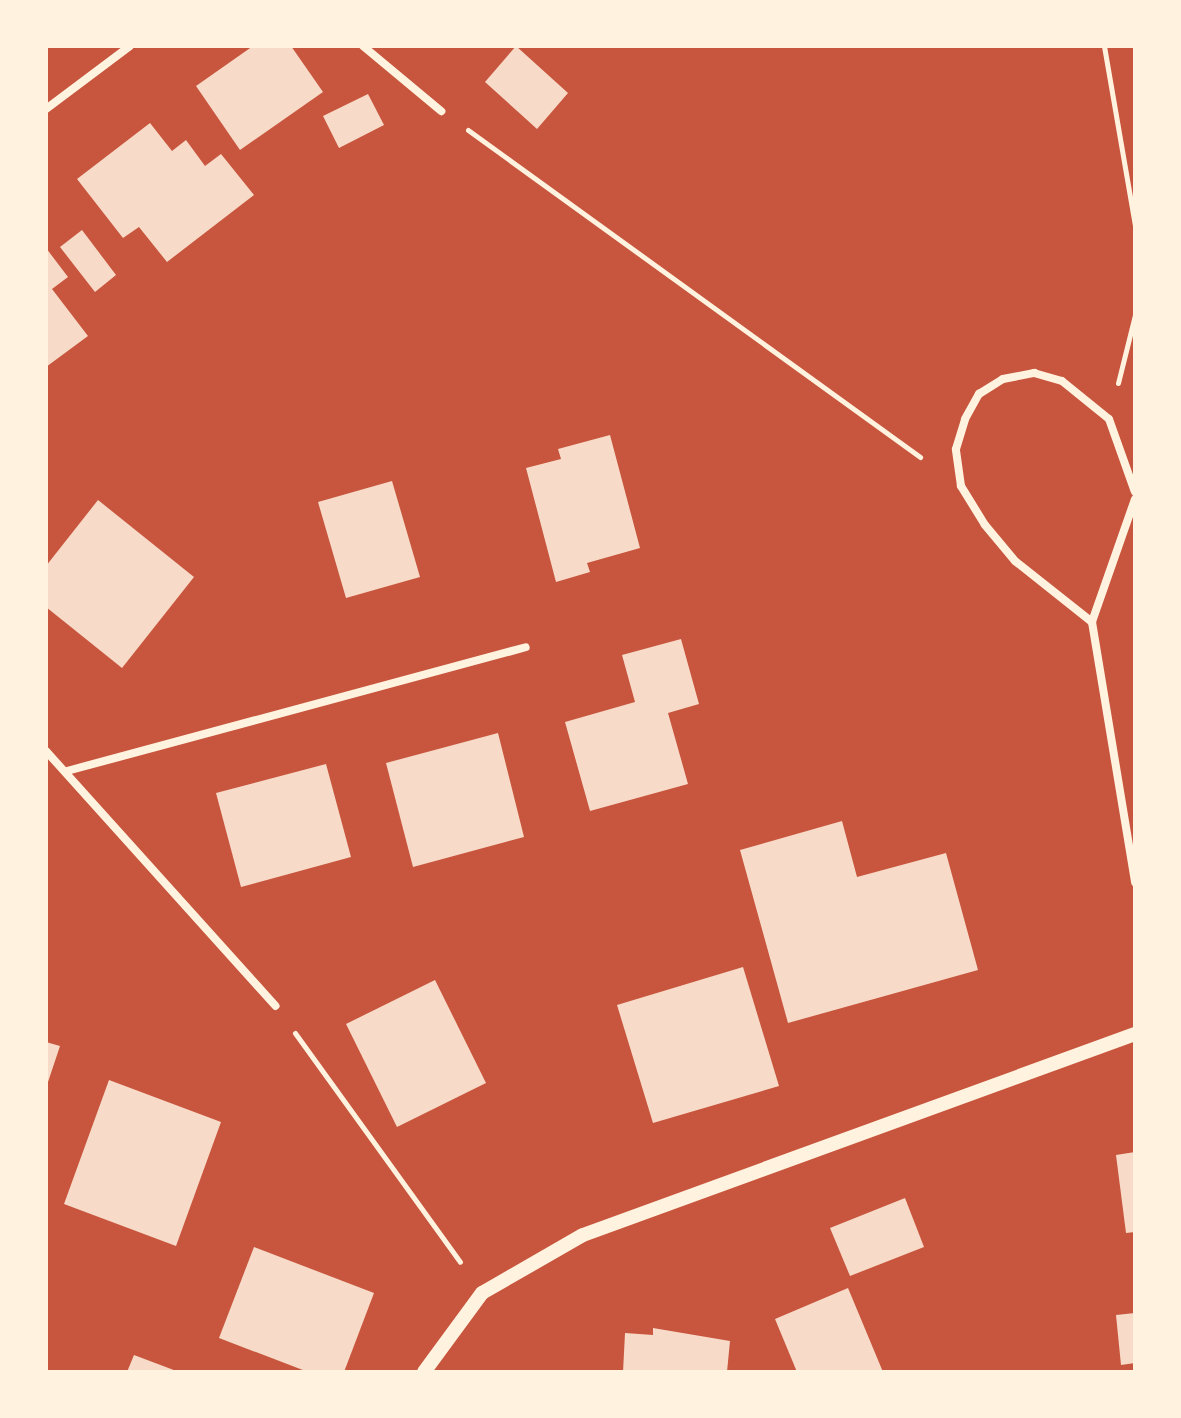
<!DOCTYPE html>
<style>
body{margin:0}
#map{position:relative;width:1181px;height:1418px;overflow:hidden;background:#c8553d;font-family:Commissioner,sans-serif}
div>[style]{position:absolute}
.building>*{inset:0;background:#f7dbc8}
.path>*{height:5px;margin:-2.5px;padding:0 2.5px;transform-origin:2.5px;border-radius:2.5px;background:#fff3e0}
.minor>*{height:8px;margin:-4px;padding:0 4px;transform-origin:4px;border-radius:4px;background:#fff3e0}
.tertiary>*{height:14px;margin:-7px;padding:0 7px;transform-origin:7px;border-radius:7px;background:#fff3e0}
span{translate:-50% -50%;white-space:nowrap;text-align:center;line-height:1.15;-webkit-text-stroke:6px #fff3e0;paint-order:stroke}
.frame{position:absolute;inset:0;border:48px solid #fff3e0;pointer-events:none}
</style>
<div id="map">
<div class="building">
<i style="clip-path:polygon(253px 46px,291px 46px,323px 92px,240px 150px,196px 86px)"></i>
<i style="clip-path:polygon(516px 46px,568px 93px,537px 129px,485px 82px)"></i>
<i style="clip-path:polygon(368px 94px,384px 125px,339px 148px,323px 116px)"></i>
<i style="clip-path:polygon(150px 123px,172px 151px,186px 140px,205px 166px,221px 154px,254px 195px,167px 262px,139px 227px,123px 238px,77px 179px)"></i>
<i style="clip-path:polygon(82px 230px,116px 275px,95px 292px,60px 247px)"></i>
<i style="clip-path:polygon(46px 248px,68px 277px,52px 289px,88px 336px,46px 367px)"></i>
<i style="clip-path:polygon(610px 435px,640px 548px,587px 563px,590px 572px,556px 582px,526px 468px,561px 459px,558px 449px)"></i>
<i style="clip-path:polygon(392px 481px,420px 577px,346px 598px,318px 502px)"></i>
<i style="clip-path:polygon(98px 500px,194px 577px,122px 668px,46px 607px,46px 566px)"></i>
<i style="clip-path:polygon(681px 639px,699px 704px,668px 713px,688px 784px,590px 811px,565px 722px,635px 702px,622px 655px)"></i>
<i style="clip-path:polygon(498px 733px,524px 837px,413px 867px,386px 763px)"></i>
<i style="clip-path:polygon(326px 764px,351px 857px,241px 887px,216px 793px)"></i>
<i style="clip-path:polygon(842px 821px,857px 877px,946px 853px,978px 970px,788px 1023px,740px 850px)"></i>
<i style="clip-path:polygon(743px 967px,779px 1086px,653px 1123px,617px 1005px)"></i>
<i style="clip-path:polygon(435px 980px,486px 1083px,397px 1127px,346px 1024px)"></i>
<i style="clip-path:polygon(46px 1042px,60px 1046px,47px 1085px,46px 1085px)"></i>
<i style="clip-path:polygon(109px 1080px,221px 1122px,176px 1246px,64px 1204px)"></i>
<i style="clip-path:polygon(1135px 1152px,1135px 1232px,1126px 1233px,1116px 1155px)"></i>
<i style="clip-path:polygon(905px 1198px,924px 1247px,850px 1276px,830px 1228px)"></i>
<i style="clip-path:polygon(254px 1247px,374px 1293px,344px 1372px,308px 1372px,219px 1338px)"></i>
<i style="clip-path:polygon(848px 1288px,883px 1372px,797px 1372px,775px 1319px)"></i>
<i style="clip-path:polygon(1135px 1313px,1135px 1363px,1121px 1365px,1116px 1315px)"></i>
<i style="clip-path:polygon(653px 1328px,730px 1341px,727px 1372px,623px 1372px,625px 1333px,653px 1335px)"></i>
<i style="clip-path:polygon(134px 1355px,179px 1372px,127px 1372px)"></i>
</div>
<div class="path">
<i style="left:1104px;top:46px;width:182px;rotate:80.2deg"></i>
<i style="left:468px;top:130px;width:558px;rotate:35.88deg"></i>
<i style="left:1118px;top:383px;width:70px;rotate:-76deg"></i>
<i style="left:295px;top:1033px;width:282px;rotate:54.2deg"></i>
</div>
<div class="minor">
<i style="left:363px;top:46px;width:102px;rotate:39.8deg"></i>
<i style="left:46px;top:109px;width:105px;rotate:-36.9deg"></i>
<i style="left:1135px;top:499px;width:130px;rotate:109.3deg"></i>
<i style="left:1092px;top:622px;width:264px;rotate:80.6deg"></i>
<i style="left:1092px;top:622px;width:98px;rotate:-141.6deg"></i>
<i style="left:1015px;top:561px;width:47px;rotate:-129.8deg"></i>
<i style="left:985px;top:525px;width:46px;rotate:-121.6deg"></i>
<i style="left:961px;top:486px;width:37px;rotate:-98deg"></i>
<i style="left:956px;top:449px;width:31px;rotate:-73deg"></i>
<i style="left:965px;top:419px;width:29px;rotate:-61deg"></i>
<i style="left:979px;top:394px;width:28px;rotate:-32deg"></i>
<i style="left:1003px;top:379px;width:32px;rotate:-11deg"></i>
<i style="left:1034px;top:373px;width:29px;rotate:16deg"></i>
<i style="left:1062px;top:381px;width:60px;rotate:39deg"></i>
<i style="left:1109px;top:419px;width:77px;rotate:70.4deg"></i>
<i style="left:46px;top:751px;width:343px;rotate:48deg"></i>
<i style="left:67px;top:771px;width:475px;rotate:-15.1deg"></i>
</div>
<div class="tertiary">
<i style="left:424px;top:1372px;width:98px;rotate:-53.7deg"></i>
<i style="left:482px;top:1293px;width:116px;rotate:-29.9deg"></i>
<i style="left:583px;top:1235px;width:587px;rotate:-20.01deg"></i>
</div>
<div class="frame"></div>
</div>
